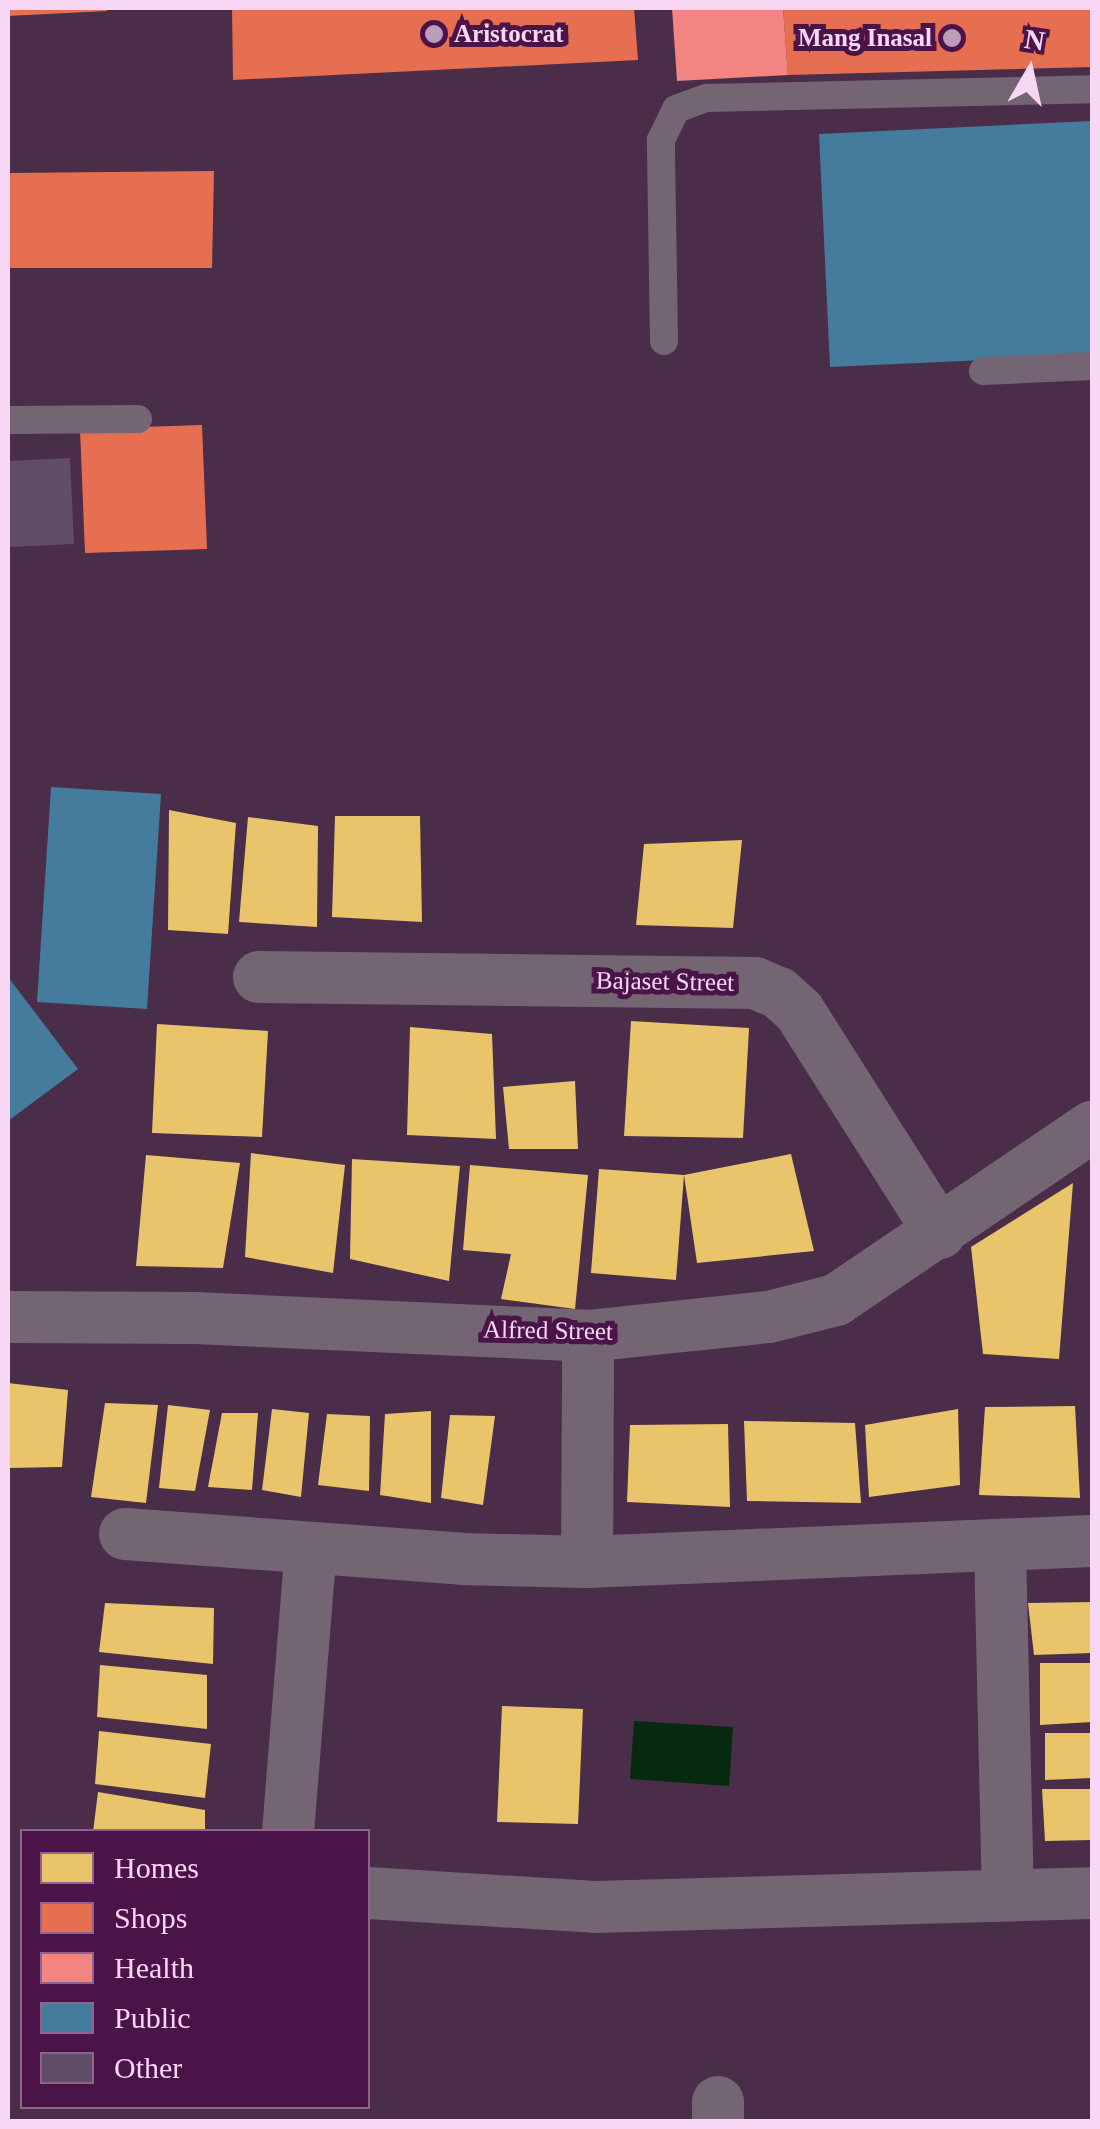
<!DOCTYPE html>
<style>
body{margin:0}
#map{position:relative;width:1100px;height:2129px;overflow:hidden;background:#492d49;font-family:"Times New Roman",serif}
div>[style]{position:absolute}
.water>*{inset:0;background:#072910}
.homes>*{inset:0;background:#e9c46a}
.shops>*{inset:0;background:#e76f51}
.health>*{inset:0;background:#f28482}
.public>*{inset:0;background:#457b9d}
.building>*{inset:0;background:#614d67}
.lane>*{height:28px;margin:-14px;padding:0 14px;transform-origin:14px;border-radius:14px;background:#736672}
.street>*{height:52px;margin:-26px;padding:0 26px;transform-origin:26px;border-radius:26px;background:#736672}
.dots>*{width:28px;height:28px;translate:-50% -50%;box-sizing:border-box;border:5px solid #4b1449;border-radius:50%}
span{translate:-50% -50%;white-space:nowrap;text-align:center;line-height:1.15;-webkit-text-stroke:10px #4b1449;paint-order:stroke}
.poi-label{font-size:25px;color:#f8d7f5;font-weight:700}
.left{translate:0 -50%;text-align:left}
.right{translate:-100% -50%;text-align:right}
.street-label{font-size:25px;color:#f8d7f5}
.frame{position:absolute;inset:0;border:10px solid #f8d7f5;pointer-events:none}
.legend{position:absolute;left:20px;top:1829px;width:350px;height:280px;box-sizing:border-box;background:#4b1449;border:2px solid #90628e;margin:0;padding:12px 18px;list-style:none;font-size:30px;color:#f8d7f5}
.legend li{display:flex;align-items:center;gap:20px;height:50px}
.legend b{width:50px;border:2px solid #90628e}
.north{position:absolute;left:980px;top:20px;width:100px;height:100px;-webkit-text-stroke:8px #4b1449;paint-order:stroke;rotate:9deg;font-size:28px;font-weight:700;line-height:40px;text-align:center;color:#f8d7f5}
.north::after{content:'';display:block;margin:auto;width:35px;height:45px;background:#f8d7f5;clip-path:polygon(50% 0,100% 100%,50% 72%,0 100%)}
</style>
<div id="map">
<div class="water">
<i style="clip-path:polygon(634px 1721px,733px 1727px,729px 1786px,630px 1779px)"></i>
</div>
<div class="homes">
<i style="clip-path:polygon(169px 810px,236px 823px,228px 934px,168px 930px)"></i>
<i style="clip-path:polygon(335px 816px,420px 816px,422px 922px,332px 917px)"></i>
<i style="clip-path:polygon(248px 817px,318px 826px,317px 927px,239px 922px)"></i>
<i style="clip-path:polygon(742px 840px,733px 928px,636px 925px,644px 844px)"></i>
<i style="clip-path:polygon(631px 1021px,749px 1028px,743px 1138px,624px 1136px)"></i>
<i style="clip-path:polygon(157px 1024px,268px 1031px,262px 1137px,152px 1133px)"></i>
<i style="clip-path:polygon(410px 1027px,492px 1034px,496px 1139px,407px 1135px)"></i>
<i style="clip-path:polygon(575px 1081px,578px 1149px,509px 1149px,503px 1087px)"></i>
<i style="clip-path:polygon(251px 1153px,345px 1165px,333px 1273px,245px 1257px)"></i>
<i style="clip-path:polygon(791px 1154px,814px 1251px,697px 1263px,684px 1175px)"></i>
<i style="clip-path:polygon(146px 1155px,240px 1163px,223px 1268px,136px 1266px)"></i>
<i style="clip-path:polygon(352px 1159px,460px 1166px,449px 1281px,350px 1259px)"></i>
<i style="clip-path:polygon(470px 1165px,588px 1175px,575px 1309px,501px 1299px,511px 1254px,463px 1250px)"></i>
<i style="clip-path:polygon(599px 1169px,684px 1175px,676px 1280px,591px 1273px)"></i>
<i style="clip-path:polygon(1073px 1183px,1059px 1359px,983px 1354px,971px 1247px)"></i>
<i style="clip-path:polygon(8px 1383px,68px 1390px,62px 1467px,8px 1468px)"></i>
<i style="clip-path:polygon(105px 1403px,158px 1405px,146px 1503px,91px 1497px)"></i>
<i style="clip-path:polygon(168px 1405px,210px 1410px,195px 1491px,159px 1488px)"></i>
<i style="clip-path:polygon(1075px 1406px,1080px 1498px,979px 1495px,985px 1407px)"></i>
<i style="clip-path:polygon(272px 1409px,309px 1413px,301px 1497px,262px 1490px)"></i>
<i style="clip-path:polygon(958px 1409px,960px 1485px,869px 1497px,865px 1425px)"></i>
<i style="clip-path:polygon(431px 1411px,431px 1503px,380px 1495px,385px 1414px)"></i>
<i style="clip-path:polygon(222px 1413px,258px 1413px,252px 1490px,208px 1487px)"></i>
<i style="clip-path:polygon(327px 1414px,370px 1416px,369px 1491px,318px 1485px)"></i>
<i style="clip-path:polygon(450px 1415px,495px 1416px,483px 1505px,441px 1498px)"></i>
<i style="clip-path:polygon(744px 1421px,855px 1423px,861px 1503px,747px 1501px)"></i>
<i style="clip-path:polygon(728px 1424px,730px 1507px,627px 1502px,630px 1425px)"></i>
<i style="clip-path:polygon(1092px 1602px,1092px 1653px,1034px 1655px,1028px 1603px)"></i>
<i style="clip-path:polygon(105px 1603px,214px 1608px,213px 1664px,99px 1652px)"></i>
<i style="clip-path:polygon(1040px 1663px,1092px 1663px,1092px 1722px,1040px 1725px)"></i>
<i style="clip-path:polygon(100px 1665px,207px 1675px,207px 1729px,97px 1717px)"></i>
<i style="clip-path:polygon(502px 1706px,583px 1709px,578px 1824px,497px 1822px)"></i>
<i style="clip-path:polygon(99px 1731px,211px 1744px,205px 1798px,95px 1784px)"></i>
<i style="clip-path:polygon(1045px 1733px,1092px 1733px,1092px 1778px,1045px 1780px)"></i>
<i style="clip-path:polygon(1042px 1789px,1092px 1789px,1092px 1840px,1045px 1841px)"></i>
<i style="clip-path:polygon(98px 1792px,205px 1810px,205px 1832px,93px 1832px)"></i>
</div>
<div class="shops">
<i style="clip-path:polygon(8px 8px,106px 8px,107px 11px,8px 16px)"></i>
<i style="clip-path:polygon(232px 8px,634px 8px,638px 60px,233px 80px)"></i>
<i style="clip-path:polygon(783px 8px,1092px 8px,1092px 67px,788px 75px)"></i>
<i style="clip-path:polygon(214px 171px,212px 268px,8px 268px,8px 173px)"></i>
<i style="clip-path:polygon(202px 425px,207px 549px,85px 553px,80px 429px)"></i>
</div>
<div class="health">
<i style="clip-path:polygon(672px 8px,783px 8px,788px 75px,677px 81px)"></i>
</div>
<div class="public">
<i style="clip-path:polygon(1092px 121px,1092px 355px,830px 367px,819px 134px)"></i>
<i style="clip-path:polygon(51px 787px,161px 794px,147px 1009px,37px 1002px)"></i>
<i style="clip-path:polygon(8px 977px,78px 1069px,8px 1121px)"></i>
</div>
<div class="building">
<i style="clip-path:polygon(70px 458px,74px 544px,8px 547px,8px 461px)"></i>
</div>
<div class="lane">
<i style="left:664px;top:341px;width:201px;rotate:-90.9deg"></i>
<i style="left:661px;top:140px;width:34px;rotate:-64deg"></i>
<i style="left:676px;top:109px;width:33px;rotate:-20deg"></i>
<i style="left:707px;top:98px;width:385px;rotate:-1.3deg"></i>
<i style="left:983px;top:371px;width:109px;rotate:-2.6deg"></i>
<i style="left:8px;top:420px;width:130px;rotate:-0.4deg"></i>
</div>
<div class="street">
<i style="left:259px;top:977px;width:496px;rotate:0.7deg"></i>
<i style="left:755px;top:983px;width:26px;rotate:23deg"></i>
<i style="left:779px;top:993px;width:27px;rotate:42deg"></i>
<i style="left:799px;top:1011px;width:263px;rotate:57.6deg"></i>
<i style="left:8px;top:1317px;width:187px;rotate:0.3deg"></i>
<i style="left:195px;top:1318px;width:393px;rotate:2.6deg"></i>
<i style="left:588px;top:1336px;width:182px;rotate:-6deg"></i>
<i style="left:769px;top:1317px;width:69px;rotate:-14.2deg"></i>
<i style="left:836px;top:1300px;width:309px;rotate:-34.1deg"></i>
<i style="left:125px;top:1534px;width:338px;rotate:4.2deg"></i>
<i style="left:462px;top:1559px;width:125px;rotate:1.4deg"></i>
<i style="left:587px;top:1562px;width:505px;rotate:-2.38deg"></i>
<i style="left:1000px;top:1548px;width:346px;rotate:88.7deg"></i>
<i style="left:587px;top:1562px;width:226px;rotate:-89.7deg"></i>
<i style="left:288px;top:1832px;width:284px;rotate:-85.4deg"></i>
<i style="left:368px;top:1893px;width:227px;rotate:3.5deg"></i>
<i style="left:595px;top:1907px;width:497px;rotate:-1.6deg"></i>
<i style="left:718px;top:2122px;width:20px;rotate:-90deg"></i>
</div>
<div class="dots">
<i style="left:434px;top:34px;background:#bb9cb9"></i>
<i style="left:952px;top:38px;background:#bb9cb9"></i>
</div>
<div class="poi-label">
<span class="left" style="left:454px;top:34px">Aristocrat</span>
<span class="right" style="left:932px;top:38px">Mang Inasal</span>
</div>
<div class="street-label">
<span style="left:665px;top:982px;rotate:1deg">Bajaset Street</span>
<span style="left:548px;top:1331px;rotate:1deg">Alfred Street</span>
</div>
<div class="frame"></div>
<ul class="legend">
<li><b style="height:28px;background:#e9c46a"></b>Homes</li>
<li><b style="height:28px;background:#e76f51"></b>Shops</li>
<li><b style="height:28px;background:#f28482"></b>Health</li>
<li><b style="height:28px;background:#457b9d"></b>Public</li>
<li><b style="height:28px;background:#614d67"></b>Other</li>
</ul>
<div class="north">N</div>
</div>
